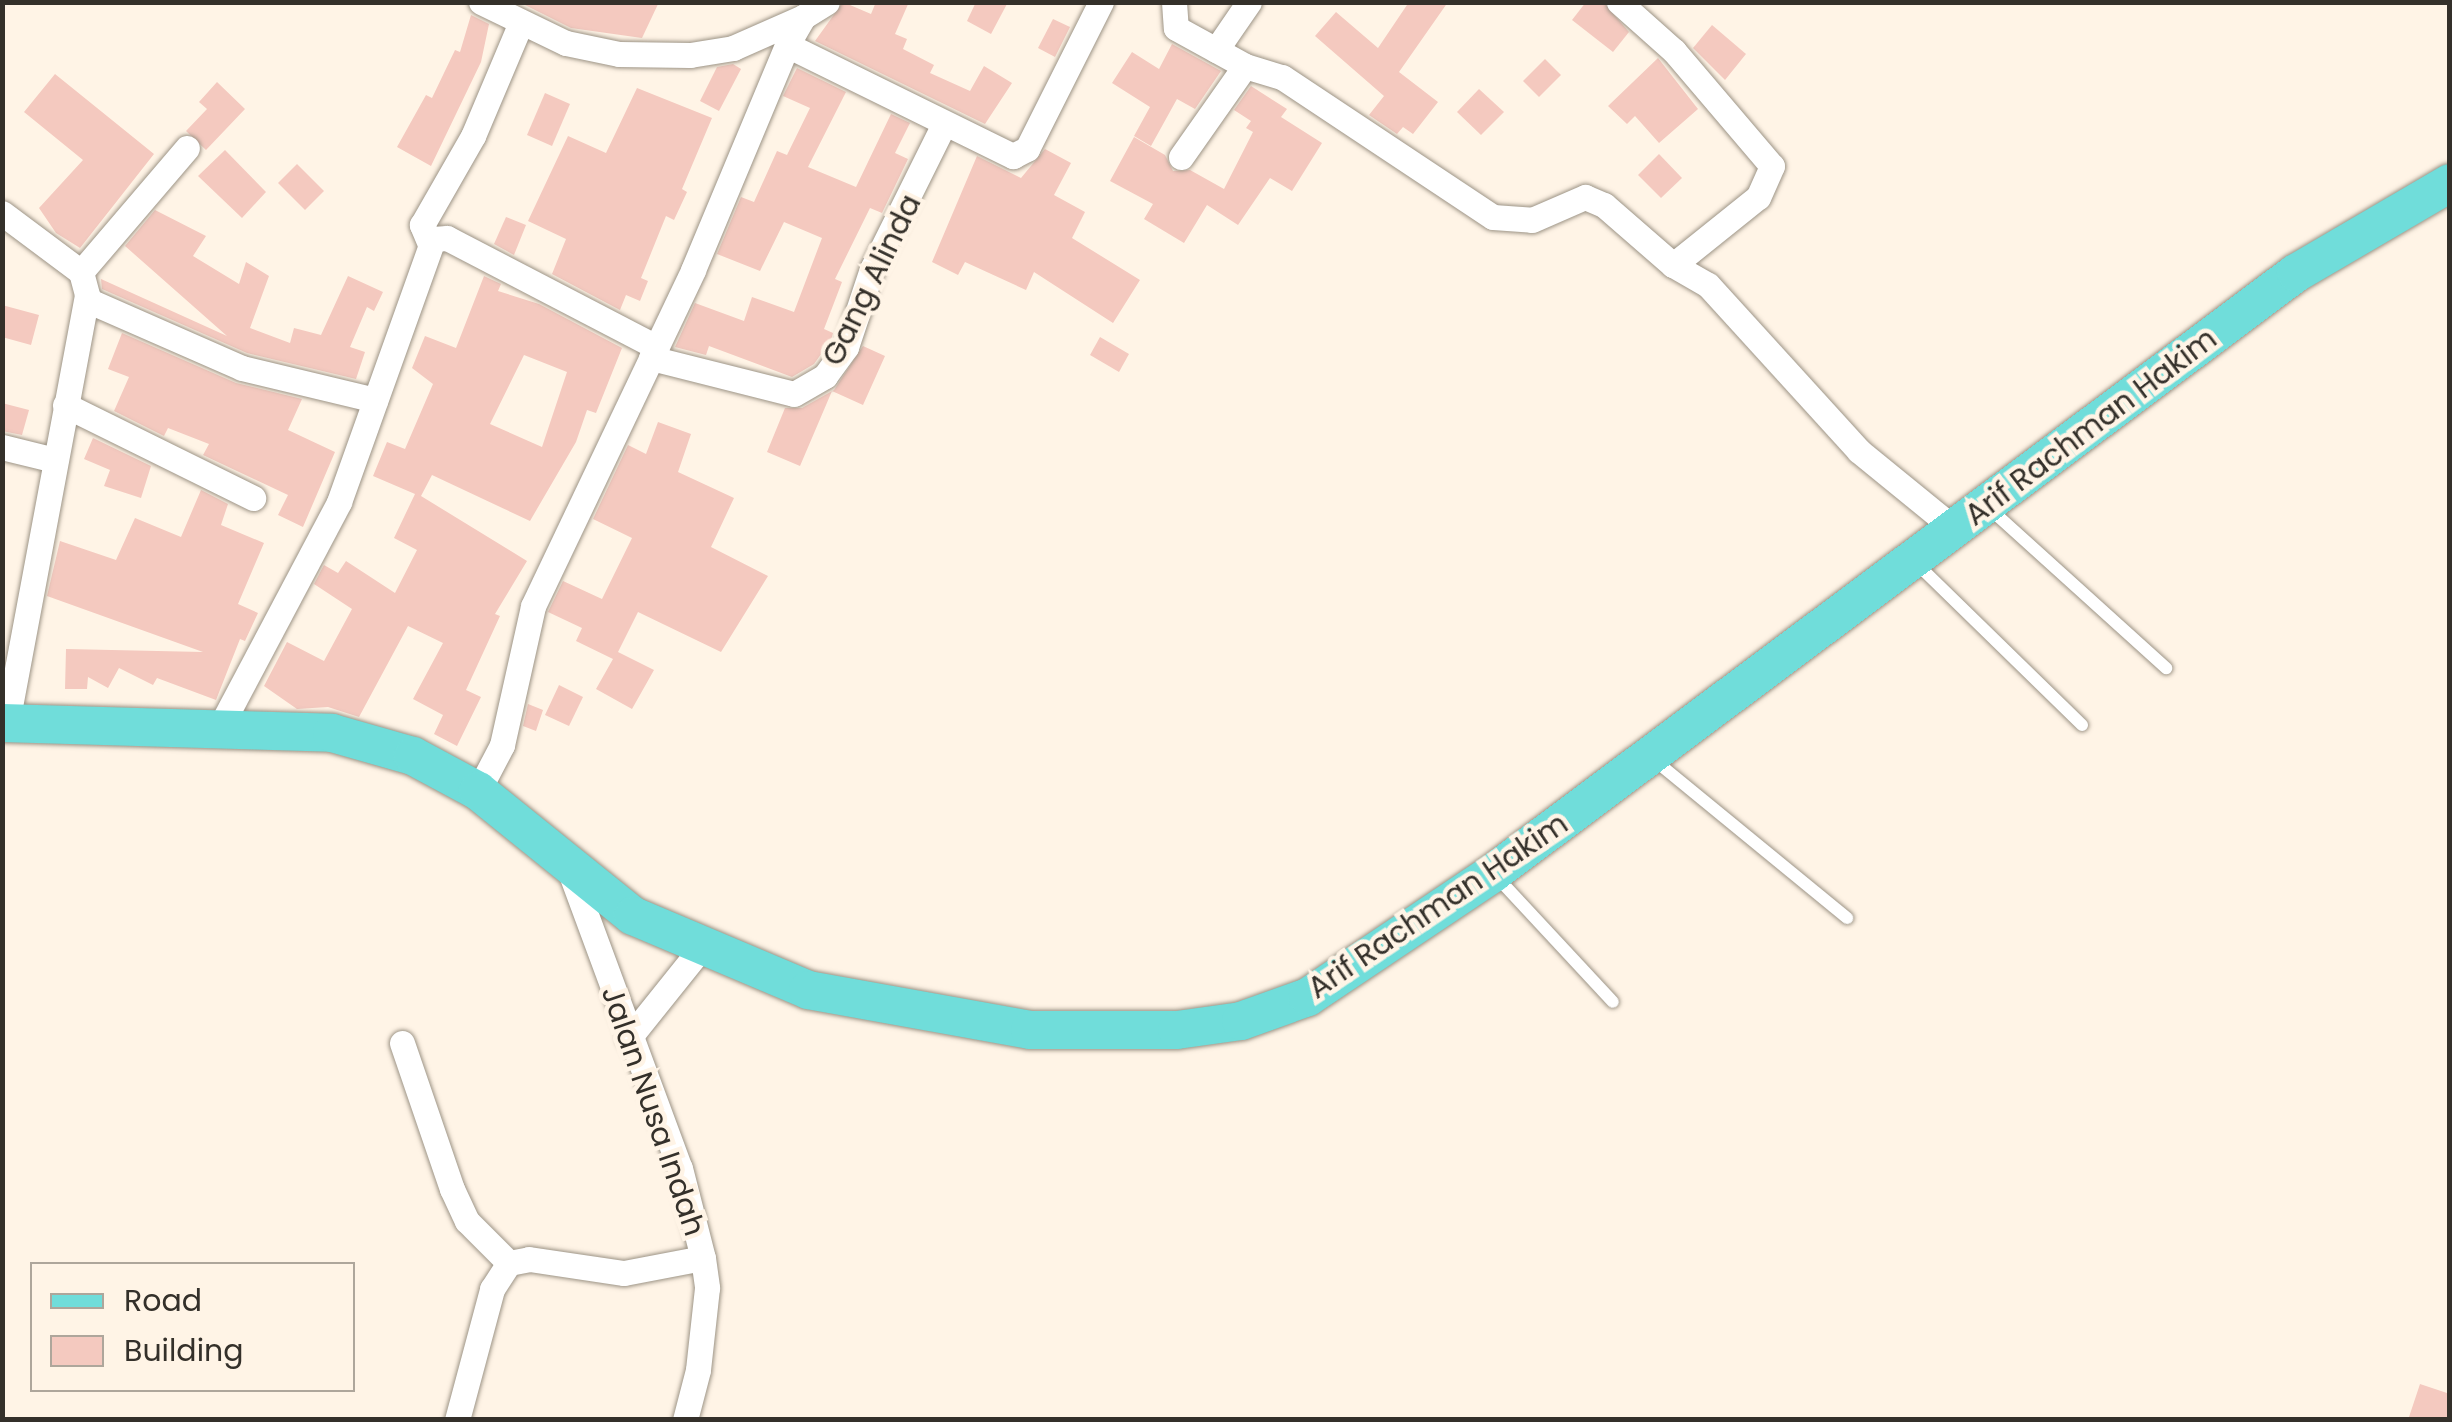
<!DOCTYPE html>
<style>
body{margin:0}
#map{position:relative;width:2452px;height:1422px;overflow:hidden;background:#fff4e6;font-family:Poppins,sans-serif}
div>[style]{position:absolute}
.building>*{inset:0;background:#f4c9bf}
.roads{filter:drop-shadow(0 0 2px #9d9486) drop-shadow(0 0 2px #9d9486)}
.service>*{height:12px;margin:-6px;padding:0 6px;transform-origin:6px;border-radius:6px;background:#fff}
.minor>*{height:25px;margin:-12.5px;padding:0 12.5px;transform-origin:12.5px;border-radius:12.5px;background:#fff}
.primary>*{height:38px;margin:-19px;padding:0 19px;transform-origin:19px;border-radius:19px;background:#70ddda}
span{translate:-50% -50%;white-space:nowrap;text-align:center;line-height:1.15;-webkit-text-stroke:9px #fff4e6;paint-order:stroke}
.street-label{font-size:30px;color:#34302a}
.frame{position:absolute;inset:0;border:5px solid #34302a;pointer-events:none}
.legend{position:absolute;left:30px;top:1262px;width:325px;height:130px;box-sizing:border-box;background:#fff4e6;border:2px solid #aea69b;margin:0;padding:12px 18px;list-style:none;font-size:30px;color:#34302a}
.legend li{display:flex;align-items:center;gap:20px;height:50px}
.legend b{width:50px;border:2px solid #aea69b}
</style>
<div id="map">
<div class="building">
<i style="clip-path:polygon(519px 2px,659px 2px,642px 38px,571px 28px)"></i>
<i style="clip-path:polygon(843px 2px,871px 14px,876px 2px,909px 2px,895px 34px,907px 39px,903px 49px,934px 65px,930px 73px,970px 91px,984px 66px,1012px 83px,985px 124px,815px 41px)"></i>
<i style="clip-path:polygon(976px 2px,1008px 2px,991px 34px,967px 21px)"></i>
<i style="clip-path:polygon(1409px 2px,1448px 2px,1399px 72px,1438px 102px,1413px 134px,1403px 127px,1397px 134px,1369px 115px,1384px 96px,1315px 36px,1336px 12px,1378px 48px)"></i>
<i style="clip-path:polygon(1586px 2px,1603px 2px,1629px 32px,1613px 52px,1572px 20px)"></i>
<i style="clip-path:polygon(471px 15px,489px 24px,481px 62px,431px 166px,397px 147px,426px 95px,432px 98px,455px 50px,460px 52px)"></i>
<i style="clip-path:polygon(1053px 19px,1070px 27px,1055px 57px,1038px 48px)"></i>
<i style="clip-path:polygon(1712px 25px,1746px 54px,1725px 80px,1693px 48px)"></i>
<i style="clip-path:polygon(1172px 44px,1221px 71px,1195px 109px,1177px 99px,1151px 146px,1134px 136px,1150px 107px,1112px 83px,1132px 52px,1159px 69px)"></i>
<i style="clip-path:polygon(1658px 58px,1698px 109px,1659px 143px,1635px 116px,1627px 124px,1608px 106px)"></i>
<i style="clip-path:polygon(1545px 59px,1561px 75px,1539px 97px,1523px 81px)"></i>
<i style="clip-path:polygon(733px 64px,741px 69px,719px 111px,700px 101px,717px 67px)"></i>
<i style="clip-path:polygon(797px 68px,846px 92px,808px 167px,856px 187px,891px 114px,910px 123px,895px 153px,908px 159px,882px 213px,870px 208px,835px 279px,842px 282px,824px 329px,833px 333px,831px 340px,814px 364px,792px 377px,709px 346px,706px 355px,675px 347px,695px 303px,744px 321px,752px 297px,794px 312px,822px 238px,784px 222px,760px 271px,717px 254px,741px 197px,754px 202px,777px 151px,787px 155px,810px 108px,783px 96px)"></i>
<i style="clip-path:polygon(55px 74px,154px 154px,80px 248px,56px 233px,39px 208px,83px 160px,24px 112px)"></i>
<i style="clip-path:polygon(217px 82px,245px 109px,206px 150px,186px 131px,207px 109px,199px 102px)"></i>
<i style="clip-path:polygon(1251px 86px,1287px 109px,1281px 117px,1322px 143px,1292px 191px,1270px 178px,1238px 225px,1207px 205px,1184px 243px,1144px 219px,1153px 204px,1110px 181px,1134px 137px,1165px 155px,1173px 171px,1190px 170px,1224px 189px,1253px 132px,1246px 128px,1251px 121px,1234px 110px)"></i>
<i style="clip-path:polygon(637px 88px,712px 118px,682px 189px,687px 192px,674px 220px,666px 216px,641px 278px,648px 281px,640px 301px,626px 295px,620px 310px,552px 274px,566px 239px,528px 221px,568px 136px,606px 153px)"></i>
<i style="clip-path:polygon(1479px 89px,1504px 112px,1481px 135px,1457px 112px)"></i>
<i style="clip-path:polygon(545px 93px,570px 104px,552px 146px,527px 135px)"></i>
<i style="clip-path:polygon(1045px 149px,1071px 163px,1054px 195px,1085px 212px,1072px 238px,1140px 280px,1113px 323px,1034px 272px,1026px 290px,965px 262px,958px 275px,932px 262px,977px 156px,1021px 178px)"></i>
<i style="clip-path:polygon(225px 150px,266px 192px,242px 218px,198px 176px)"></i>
<i style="clip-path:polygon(1659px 154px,1682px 178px,1661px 198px,1638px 175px)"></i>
<i style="clip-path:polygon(297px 164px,324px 191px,305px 210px,278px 183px)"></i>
<i style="clip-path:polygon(155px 210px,206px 236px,193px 256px,239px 284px,246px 262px,269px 276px,250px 328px,290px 343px,294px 328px,321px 335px,348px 276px,383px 292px,374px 311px,367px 307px,350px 347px,365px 352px,356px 379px,247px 353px,102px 289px,101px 279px,227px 336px,125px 246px)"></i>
<i style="clip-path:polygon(506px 217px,526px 225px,514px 255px,494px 244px)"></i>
<i style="clip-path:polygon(evenodd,484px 276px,501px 284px,498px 291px,539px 304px,622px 348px,596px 413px,587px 410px,576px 442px,530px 521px,432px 475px,421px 496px,527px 561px,495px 614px,500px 616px,466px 690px,481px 697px,457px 746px,434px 734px,443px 715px,413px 699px,443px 643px,408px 626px,359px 717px,328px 707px,297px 709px,264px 686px,287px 642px,324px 661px,352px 609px,314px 584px,324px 565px,338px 573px,346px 561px,395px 593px,417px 550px,394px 538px,415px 494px,373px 476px,387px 442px,405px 449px,433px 384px,412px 368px,425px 336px,456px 348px,484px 276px,524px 355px,567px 372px,542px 447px,490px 424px,524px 355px)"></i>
<i style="clip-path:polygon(2px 305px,39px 315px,31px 345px,2px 337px)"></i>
<i style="clip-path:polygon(122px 333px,236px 383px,302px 399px,288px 430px,335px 452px,303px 527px,278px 515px,288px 495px,203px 455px,209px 444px,168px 428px,164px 436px,114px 411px,129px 377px,108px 369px)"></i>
<i style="clip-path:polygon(1100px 337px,1129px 354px,1119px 372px,1090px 355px)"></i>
<i style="clip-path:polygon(863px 346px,885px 356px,863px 405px,832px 391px,800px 466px,767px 452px,785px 408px,802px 408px,834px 390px)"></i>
<i style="clip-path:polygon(2px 403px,29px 410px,22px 435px,2px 431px)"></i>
<i style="clip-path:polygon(658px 422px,691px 434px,678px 472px,734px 498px,711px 547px,768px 576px,721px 652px,638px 612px,618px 652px,654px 670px,632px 709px,596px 689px,613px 659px,576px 641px,582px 628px,548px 612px,563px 581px,602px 599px,632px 538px,593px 519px,628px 445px,646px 454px)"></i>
<i style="clip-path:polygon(93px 438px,151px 466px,141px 498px,104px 486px,110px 470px,84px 459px)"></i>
<i style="clip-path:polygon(201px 490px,228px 504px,221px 525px,264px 543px,238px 604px,258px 613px,245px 641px,240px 639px,216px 700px,157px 678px,153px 685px,119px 668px,108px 688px,88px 677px,87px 689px,65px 689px,66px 649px,203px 652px,47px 596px,60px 541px,116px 560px,135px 518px,181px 537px)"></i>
<i style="clip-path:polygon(559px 685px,583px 697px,569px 726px,545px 715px)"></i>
<i style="clip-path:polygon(528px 704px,543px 710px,536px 731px,523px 726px)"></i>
<i style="clip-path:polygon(2420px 1384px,2450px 1394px,2450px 1420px,2408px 1420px)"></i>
</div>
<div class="roads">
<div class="service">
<i style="left:1989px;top:508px;width:239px;rotate:42.1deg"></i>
<i style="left:1916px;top:563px;width:232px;rotate:44.3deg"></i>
<i style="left:1653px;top:759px;width:251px;rotate:39.3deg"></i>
<i style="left:1495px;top:875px;width:173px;rotate:47.1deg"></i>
</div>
<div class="minor">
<i style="left:481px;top:2px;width:94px;rotate:25.8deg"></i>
<i style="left:566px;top:43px;width:54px;rotate:11.7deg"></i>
<i style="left:619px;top:54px;width:71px;rotate:0.8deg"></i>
<i style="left:690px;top:55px;width:44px;rotate:-9.2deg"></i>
<i style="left:733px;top:48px;width:77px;rotate:-23.9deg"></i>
<i style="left:1174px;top:2px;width:26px;rotate:86deg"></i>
<i style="left:1176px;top:28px;width:79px;rotate:28.8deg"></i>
<i style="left:1245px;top:66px;width:39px;rotate:17deg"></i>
<i style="left:1282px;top:77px;width:253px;rotate:33.6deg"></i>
<i style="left:1493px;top:217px;width:39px;rotate:4deg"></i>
<i style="left:1532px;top:220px;width:58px;rotate:-23.5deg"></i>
<i style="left:1585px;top:197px;width:21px;rotate:23deg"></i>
<i style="left:1604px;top:205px;width:91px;rotate:41deg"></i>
<i style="left:1673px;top:265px;width:40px;rotate:29.7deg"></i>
<i style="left:1708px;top:285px;width:224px;rotate:47.7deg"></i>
<i style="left:1859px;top:451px;width:125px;rotate:39.2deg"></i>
<i style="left:1619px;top:2px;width:74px;rotate:41.7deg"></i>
<i style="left:1674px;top:51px;width:151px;rotate:49.6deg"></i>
<i style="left:1772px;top:166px;width:34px;rotate:114deg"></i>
<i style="left:1758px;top:197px;width:109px;rotate:141.3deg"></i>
<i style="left:787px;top:45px;width:252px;rotate:26.2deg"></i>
<i style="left:1013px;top:156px;width:16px;rotate:-27deg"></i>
<i style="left:1027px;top:149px;width:165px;rotate:-63.3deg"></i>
<i style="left:1216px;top:50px;width:58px;rotate:-55.5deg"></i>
<i style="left:1181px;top:157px;width:111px;rotate:-54.9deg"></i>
<i style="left:2px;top:213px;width:99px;rotate:36.8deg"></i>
<i style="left:81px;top:272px;width:24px;rotate:75deg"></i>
<i style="left:87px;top:295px;width:436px;rotate:100.6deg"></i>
<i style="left:430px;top:244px;width:21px;rotate:-113deg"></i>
<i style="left:422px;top:225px;width:103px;rotate:-60.2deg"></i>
<i style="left:473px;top:136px;width:121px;rotate:-67.1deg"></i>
<i style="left:81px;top:272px;width:163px;rotate:-49.5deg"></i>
<i style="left:87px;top:300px;width:169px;rotate:23.7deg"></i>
<i style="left:242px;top:368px;width:137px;rotate:13.5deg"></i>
<i style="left:651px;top:358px;width:147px;rotate:14.1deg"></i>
<i style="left:794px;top:394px;width:36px;rotate:-30deg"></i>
<i style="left:825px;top:376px;width:36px;rotate:-54deg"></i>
<i style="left:846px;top:347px;width:82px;rotate:-71.6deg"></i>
<i style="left:872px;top:269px;width:160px;rotate:-63.6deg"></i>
<i style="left:65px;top:405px;width:210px;rotate:26.3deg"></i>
<i style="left:2px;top:447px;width:55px;rotate:13.8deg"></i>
<i style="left:220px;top:727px;width:255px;rotate:-62.1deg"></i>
<i style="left:339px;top:502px;width:279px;rotate:-70.3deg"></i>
<i style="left:433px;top:239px;width:14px;rotate:-4deg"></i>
<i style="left:447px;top:238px;width:236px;rotate:27.5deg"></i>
<i style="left:478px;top:791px;width:52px;rotate:-62.4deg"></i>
<i style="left:502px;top:745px;width:142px;rotate:-77.4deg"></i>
<i style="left:533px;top:606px;width:372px;rotate:-64.5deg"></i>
<i style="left:693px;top:270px;width:244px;rotate:-67.3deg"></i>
<i style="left:787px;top:45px;width:32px;rotate:-60deg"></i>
<i style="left:803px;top:17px;width:28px;rotate:-32deg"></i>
<i style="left:568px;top:866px;width:322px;rotate:69.7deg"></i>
<i style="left:680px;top:1168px;width:93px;rotate:75.7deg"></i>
<i style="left:703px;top:1258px;width:30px;rotate:82deg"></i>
<i style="left:707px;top:1288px;width:82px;rotate:96.3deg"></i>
<i style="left:698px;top:1370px;width:52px;rotate:104.6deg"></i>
<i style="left:629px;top:1038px;width:115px;rotate:-51.3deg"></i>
<i style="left:402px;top:1043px;width:154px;rotate:71.1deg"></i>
<i style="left:452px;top:1189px;width:35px;rotate:65deg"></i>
<i style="left:467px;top:1221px;width:59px;rotate:45deg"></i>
<i style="left:457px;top:1420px;width:136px;rotate:-75deg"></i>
<i style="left:492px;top:1289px;width:31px;rotate:-57deg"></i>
<i style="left:509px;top:1263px;width:20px;rotate:-11deg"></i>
<i style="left:529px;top:1259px;width:96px;rotate:8.4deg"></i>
<i style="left:624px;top:1273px;width:80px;rotate:-10.8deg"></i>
</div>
<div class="primary">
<i style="left:2px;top:723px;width:330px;rotate:1.7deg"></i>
<i style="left:332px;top:733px;width:84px;rotate:15.9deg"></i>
<i style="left:413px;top:756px;width:74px;rotate:28.3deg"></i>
<i style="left:478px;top:791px;width:199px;rotate:38.9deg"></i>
<i style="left:633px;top:916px;width:190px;rotate:22.9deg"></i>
<i style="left:808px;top:990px;width:226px;rotate:10.2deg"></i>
<i style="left:1030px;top:1030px;width:147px"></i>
<i style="left:1177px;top:1030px;width:65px;rotate:-8deg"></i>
<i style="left:1241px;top:1021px;width:71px;rotate:-19.7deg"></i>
<i style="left:1308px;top:997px;width:223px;rotate:-33.8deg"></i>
<i style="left:1493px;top:873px;width:1002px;rotate:-36.77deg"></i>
<i style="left:2296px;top:273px;width:178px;rotate:-30.3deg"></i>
</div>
</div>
<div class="street-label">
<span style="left:872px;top:280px;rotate:-64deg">Gang Alinda</span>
<span style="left:2091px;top:427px;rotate:-37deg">Arif Rachman Hakim</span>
<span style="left:1438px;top:906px;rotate:-34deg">Arif Rachman Hakim</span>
<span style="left:653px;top:1111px;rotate:71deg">Jalan Nusa Indah</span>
</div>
<div class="frame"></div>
<ul class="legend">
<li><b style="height:12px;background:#70ddda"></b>Road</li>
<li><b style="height:28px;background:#f4c9bf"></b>Building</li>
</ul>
</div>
